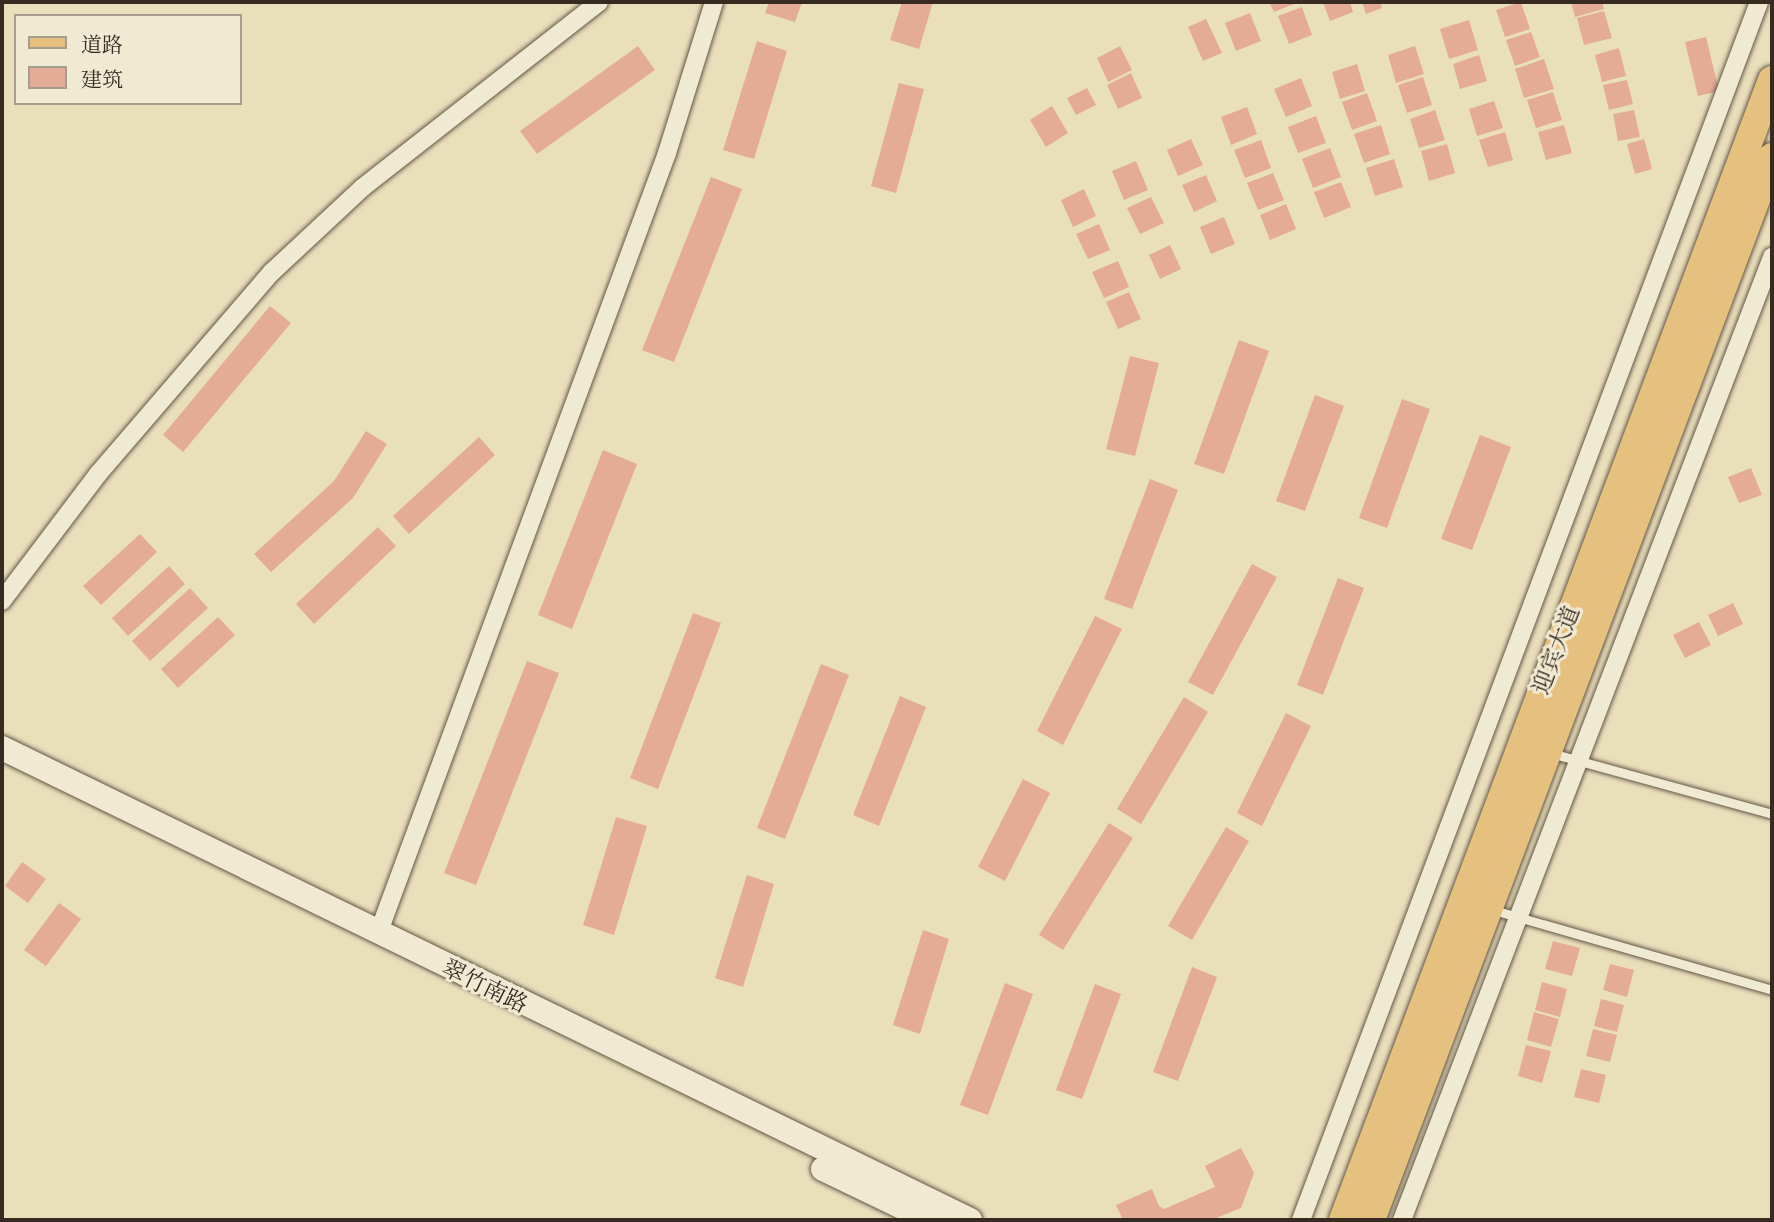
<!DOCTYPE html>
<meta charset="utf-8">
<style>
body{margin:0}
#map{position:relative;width:1774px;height:1222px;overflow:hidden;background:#eadfbb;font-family:"Libre Caslon Text","Noto Serif SC",serif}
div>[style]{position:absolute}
.building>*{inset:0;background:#e4ac96}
.roads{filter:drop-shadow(0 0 2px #635748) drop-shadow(0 0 2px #635748)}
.lane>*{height:9px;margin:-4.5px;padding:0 4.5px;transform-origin:4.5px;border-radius:4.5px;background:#f1ead3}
.street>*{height:18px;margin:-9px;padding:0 9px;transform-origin:9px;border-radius:9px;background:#f1ead3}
.secondary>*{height:24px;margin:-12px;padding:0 12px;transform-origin:12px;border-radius:12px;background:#f1ead3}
.primary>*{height:28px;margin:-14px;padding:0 14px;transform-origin:14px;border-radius:14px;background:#e5c07e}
span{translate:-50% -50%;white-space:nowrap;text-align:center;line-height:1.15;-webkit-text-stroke:6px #f1ead3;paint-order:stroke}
.street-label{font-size:23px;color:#362a21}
.frame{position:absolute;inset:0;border:4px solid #362a21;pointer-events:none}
.legend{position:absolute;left:14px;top:14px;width:228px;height:91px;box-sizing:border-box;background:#f1ead3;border:2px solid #a69d8c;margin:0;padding:9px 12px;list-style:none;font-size:21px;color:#362a21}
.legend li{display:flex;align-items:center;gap:14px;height:35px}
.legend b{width:35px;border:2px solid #a69d8c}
</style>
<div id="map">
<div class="building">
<i style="clip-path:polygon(769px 2px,802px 2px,795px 22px,765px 13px)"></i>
<i style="clip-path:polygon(902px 2px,933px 2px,919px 49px,890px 40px)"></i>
<i style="clip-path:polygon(1269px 2px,1299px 2px,1274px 12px)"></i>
<i style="clip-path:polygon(1323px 2px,1350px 2px,1353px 12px,1330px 21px)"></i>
<i style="clip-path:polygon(1362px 2px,1380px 2px,1382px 8px,1366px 14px)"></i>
<i style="clip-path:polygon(1521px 2px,1530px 29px,1505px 37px,1496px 10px)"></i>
<i style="clip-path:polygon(1571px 2px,1602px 2px,1604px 9px,1575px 17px)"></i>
<i style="clip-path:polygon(1302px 7px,1312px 35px,1289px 44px,1278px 16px)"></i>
<i style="clip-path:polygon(1604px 11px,1612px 38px,1584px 45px,1577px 18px)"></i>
<i style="clip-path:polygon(1250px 13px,1261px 41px,1236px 51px,1225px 23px)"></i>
<i style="clip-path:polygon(1206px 19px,1222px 53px,1203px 61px,1188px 27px)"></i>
<i style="clip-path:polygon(1469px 20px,1478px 50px,1449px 59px,1440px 29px)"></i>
<i style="clip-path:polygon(1531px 32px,1540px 57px,1515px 66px,1506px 40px)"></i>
<i style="clip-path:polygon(1706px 37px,1719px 91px,1698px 96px,1685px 42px)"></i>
<i style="clip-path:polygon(757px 41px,787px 51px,754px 159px,723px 150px)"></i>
<i style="clip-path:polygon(638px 46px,655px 70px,537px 154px,520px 131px)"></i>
<i style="clip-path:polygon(1120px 46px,1132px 70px,1108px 82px,1097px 58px)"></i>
<i style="clip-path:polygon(1415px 46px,1424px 74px,1396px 83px,1388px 55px)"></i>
<i style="clip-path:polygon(1619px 48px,1626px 76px,1602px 82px,1595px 55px)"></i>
<i style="clip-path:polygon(1479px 55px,1487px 81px,1460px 89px,1453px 64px)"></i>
<i style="clip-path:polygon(1544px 59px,1554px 89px,1524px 98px,1515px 69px)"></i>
<i style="clip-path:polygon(1357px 64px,1365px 91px,1340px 99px,1332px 72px)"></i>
<i style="clip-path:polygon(1131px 73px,1142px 98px,1118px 109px,1107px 85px)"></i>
<i style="clip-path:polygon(1423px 77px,1432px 105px,1407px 113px,1398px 85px)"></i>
<i style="clip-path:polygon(1301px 78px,1312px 106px,1286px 117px,1274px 89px)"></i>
<i style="clip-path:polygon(1627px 80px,1633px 104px,1609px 110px,1603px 85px)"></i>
<i style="clip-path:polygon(899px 83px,924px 89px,896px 193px,871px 186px)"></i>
<i style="clip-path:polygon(1087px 88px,1096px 105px,1076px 115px,1067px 98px)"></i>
<i style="clip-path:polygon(1553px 92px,1562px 120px,1536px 128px,1527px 100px)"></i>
<i style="clip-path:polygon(1367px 93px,1377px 121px,1352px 130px,1342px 102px)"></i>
<i style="clip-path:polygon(1494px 101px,1503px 128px,1477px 136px,1469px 109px)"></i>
<i style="clip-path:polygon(1052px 106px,1068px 133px,1046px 147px,1030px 120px)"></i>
<i style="clip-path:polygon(1247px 107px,1257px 134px,1231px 145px,1221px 117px)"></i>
<i style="clip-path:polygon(1435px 110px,1445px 140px,1419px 148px,1410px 119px)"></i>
<i style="clip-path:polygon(1634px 110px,1640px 137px,1618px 141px,1613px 114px)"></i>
<i style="clip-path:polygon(1316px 116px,1326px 143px,1298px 153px,1288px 127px)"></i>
<i style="clip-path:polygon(1381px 125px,1390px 154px,1364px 163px,1354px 134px)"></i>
<i style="clip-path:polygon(1564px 125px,1572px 153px,1546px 160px,1538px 132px)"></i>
<i style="clip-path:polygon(1505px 132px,1513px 160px,1488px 167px,1479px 140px)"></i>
<i style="clip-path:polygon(1191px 139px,1203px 165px,1178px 176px,1167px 150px)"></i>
<i style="clip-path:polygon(1644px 139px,1652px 169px,1635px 174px,1627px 144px)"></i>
<i style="clip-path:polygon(1261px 140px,1271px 168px,1245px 178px,1234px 150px)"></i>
<i style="clip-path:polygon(1447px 144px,1455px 173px,1429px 181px,1421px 151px)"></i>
<i style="clip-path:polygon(1330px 148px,1341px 177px,1313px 188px,1302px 159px)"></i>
<i style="clip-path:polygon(1394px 159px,1403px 187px,1375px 196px,1366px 168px)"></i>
<i style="clip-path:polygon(1136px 161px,1148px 190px,1124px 200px,1112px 171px)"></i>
<i style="clip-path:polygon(1273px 173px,1284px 200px,1258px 210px,1247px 183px)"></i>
<i style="clip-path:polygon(1206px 175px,1217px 201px,1194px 212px,1182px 185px)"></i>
<i style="clip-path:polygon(711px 177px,742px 189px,674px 362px,642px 350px)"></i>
<i style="clip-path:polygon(1341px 182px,1351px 207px,1324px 218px,1314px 192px)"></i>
<i style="clip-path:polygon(1084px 189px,1096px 216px,1073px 227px,1061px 200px)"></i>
<i style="clip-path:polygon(1151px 197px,1164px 223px,1140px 234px,1127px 208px)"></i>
<i style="clip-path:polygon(1286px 204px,1296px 229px,1270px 240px,1260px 215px)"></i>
<i style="clip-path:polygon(1224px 217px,1235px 244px,1211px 254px,1200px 227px)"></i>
<i style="clip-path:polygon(1099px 224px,1110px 250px,1088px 259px,1076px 234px)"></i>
<i style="clip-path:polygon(1170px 245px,1181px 269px,1160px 279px,1149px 255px)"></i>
<i style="clip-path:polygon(1118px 261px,1129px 287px,1104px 298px,1092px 272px)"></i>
<i style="clip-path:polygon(1129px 292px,1141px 319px,1118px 329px,1106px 302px)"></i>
<i style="clip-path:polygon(270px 306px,291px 323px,183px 452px,163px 435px)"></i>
<i style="clip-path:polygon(1239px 340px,1269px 351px,1224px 474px,1194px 464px)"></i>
<i style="clip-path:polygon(1130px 356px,1159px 363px,1135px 456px,1106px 449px)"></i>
<i style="clip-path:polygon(1315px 395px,1344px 406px,1305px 511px,1276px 501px)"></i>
<i style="clip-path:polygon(1402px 399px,1430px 409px,1387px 528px,1359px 518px)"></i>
<i style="clip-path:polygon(366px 431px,387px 444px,353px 498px,271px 572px,254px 554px,334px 481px)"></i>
<i style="clip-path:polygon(1480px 435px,1511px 447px,1472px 550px,1441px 539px)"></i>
<i style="clip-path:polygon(479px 437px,495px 455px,409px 534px,393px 516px)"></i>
<i style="clip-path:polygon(603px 450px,637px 464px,572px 629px,538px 615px)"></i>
<i style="clip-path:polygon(1751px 468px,1762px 495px,1739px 503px,1728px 477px)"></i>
<i style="clip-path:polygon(1150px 479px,1178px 490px,1132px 609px,1104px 599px)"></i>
<i style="clip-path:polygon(378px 527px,396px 546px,314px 624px,296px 604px)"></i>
<i style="clip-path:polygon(140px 534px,157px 552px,101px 605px,83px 586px)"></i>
<i style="clip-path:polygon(1252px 564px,1277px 577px,1213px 695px,1188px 682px)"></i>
<i style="clip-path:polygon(169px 566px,185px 584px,128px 636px,112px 618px)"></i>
<i style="clip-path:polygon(1338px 578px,1364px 588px,1323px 695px,1297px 685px)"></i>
<i style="clip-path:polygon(190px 588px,208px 608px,150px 661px,132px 641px)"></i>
<i style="clip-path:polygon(1733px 603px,1743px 624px,1718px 636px,1708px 615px)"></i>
<i style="clip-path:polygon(693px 613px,721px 623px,658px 789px,630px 778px)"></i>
<i style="clip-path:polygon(1095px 616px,1122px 629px,1063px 745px,1037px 731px)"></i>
<i style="clip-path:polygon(218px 617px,235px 635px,178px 688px,161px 669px)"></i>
<i style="clip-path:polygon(1699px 622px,1711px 645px,1685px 658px,1673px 635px)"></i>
<i style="clip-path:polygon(527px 661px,559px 673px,476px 885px,444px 873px)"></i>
<i style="clip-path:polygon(821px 664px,849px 675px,785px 839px,757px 828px)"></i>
<i style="clip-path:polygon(900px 696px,926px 707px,879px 826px,853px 815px)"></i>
<i style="clip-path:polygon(1184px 697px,1208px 712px,1141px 824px,1117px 809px)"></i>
<i style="clip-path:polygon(1286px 713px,1311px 726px,1262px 826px,1237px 813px)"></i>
<i style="clip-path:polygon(1023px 779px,1050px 793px,1005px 881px,978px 867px)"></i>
<i style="clip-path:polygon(616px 817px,647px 826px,614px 935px,583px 925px)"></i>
<i style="clip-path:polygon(1109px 823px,1133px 838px,1063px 950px,1039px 935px)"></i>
<i style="clip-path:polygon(1226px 827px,1249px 841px,1192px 940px,1168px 926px)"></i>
<i style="clip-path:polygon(22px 862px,46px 879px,28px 903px,5px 886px)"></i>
<i style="clip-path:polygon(747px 875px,774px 884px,743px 987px,715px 978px)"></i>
<i style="clip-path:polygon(59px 903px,81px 919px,46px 966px,24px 950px)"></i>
<i style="clip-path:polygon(923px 930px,949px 939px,920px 1034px,893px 1025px)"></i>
<i style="clip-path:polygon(1553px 941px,1580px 948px,1572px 976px,1545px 969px)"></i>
<i style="clip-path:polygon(1610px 964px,1634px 970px,1627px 997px,1603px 990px)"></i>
<i style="clip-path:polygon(1192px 967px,1217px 977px,1178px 1081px,1153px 1072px)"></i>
<i style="clip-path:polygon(1542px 982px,1567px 989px,1560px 1017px,1535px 1010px)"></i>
<i style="clip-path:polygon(1005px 983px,1033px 994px,988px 1115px,960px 1105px)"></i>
<i style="clip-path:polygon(1095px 984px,1121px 994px,1082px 1099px,1056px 1090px)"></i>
<i style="clip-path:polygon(1601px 999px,1624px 1005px,1617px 1032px,1594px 1026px)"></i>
<i style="clip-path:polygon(1534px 1012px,1559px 1019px,1551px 1047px,1527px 1040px)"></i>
<i style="clip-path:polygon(1593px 1029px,1617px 1035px,1610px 1062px,1586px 1056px)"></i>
<i style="clip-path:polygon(1526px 1045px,1551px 1051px,1542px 1083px,1518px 1076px)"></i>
<i style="clip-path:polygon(1581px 1069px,1606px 1075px,1599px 1103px,1574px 1097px)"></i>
<i style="clip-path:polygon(1241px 1148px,1254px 1173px,1241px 1208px,1211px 1220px,1123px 1220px,1116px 1205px,1152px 1189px,1159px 1206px,1164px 1209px,1215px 1187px,1205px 1166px)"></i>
</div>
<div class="roads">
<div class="lane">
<i style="left:1551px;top:753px;width:229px;rotate:15.4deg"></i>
<i style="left:1490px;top:909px;width:293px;rotate:16deg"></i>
</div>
<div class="street">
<i style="left:2px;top:601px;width:159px;rotate:-52.9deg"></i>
<i style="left:98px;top:474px;width:267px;rotate:-49.3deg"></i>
<i style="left:272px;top:272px;width:123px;rotate:-43deg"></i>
<i style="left:362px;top:188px;width:301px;rotate:-38.1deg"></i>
<i style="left:378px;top:934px;width:833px;rotate:-69.69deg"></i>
<i style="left:667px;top:153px;width:158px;rotate:-72.7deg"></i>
<i style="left:1301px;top:1220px;width:1301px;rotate:-69.39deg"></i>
<i style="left:1402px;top:1220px;width:1032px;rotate:-68.98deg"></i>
</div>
<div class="secondary">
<i style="left:2px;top:748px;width:1077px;rotate:25.99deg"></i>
<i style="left:823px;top:1169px;width:118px;rotate:25.7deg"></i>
</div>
<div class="primary">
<i style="left:1343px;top:1220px;width:1218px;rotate:-69.38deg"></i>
<i style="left:1371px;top:1220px;width:1136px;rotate:-69.33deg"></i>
</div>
</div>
<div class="street-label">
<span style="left:1556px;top:650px;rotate:-69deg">迎宾大道</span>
<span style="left:485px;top:986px;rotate:26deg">翠竹南路</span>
</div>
<div class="frame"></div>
<ul class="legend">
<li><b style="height:9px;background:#e5c07e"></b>道路</li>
<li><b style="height:19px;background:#e4ac96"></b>建筑</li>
</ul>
</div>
